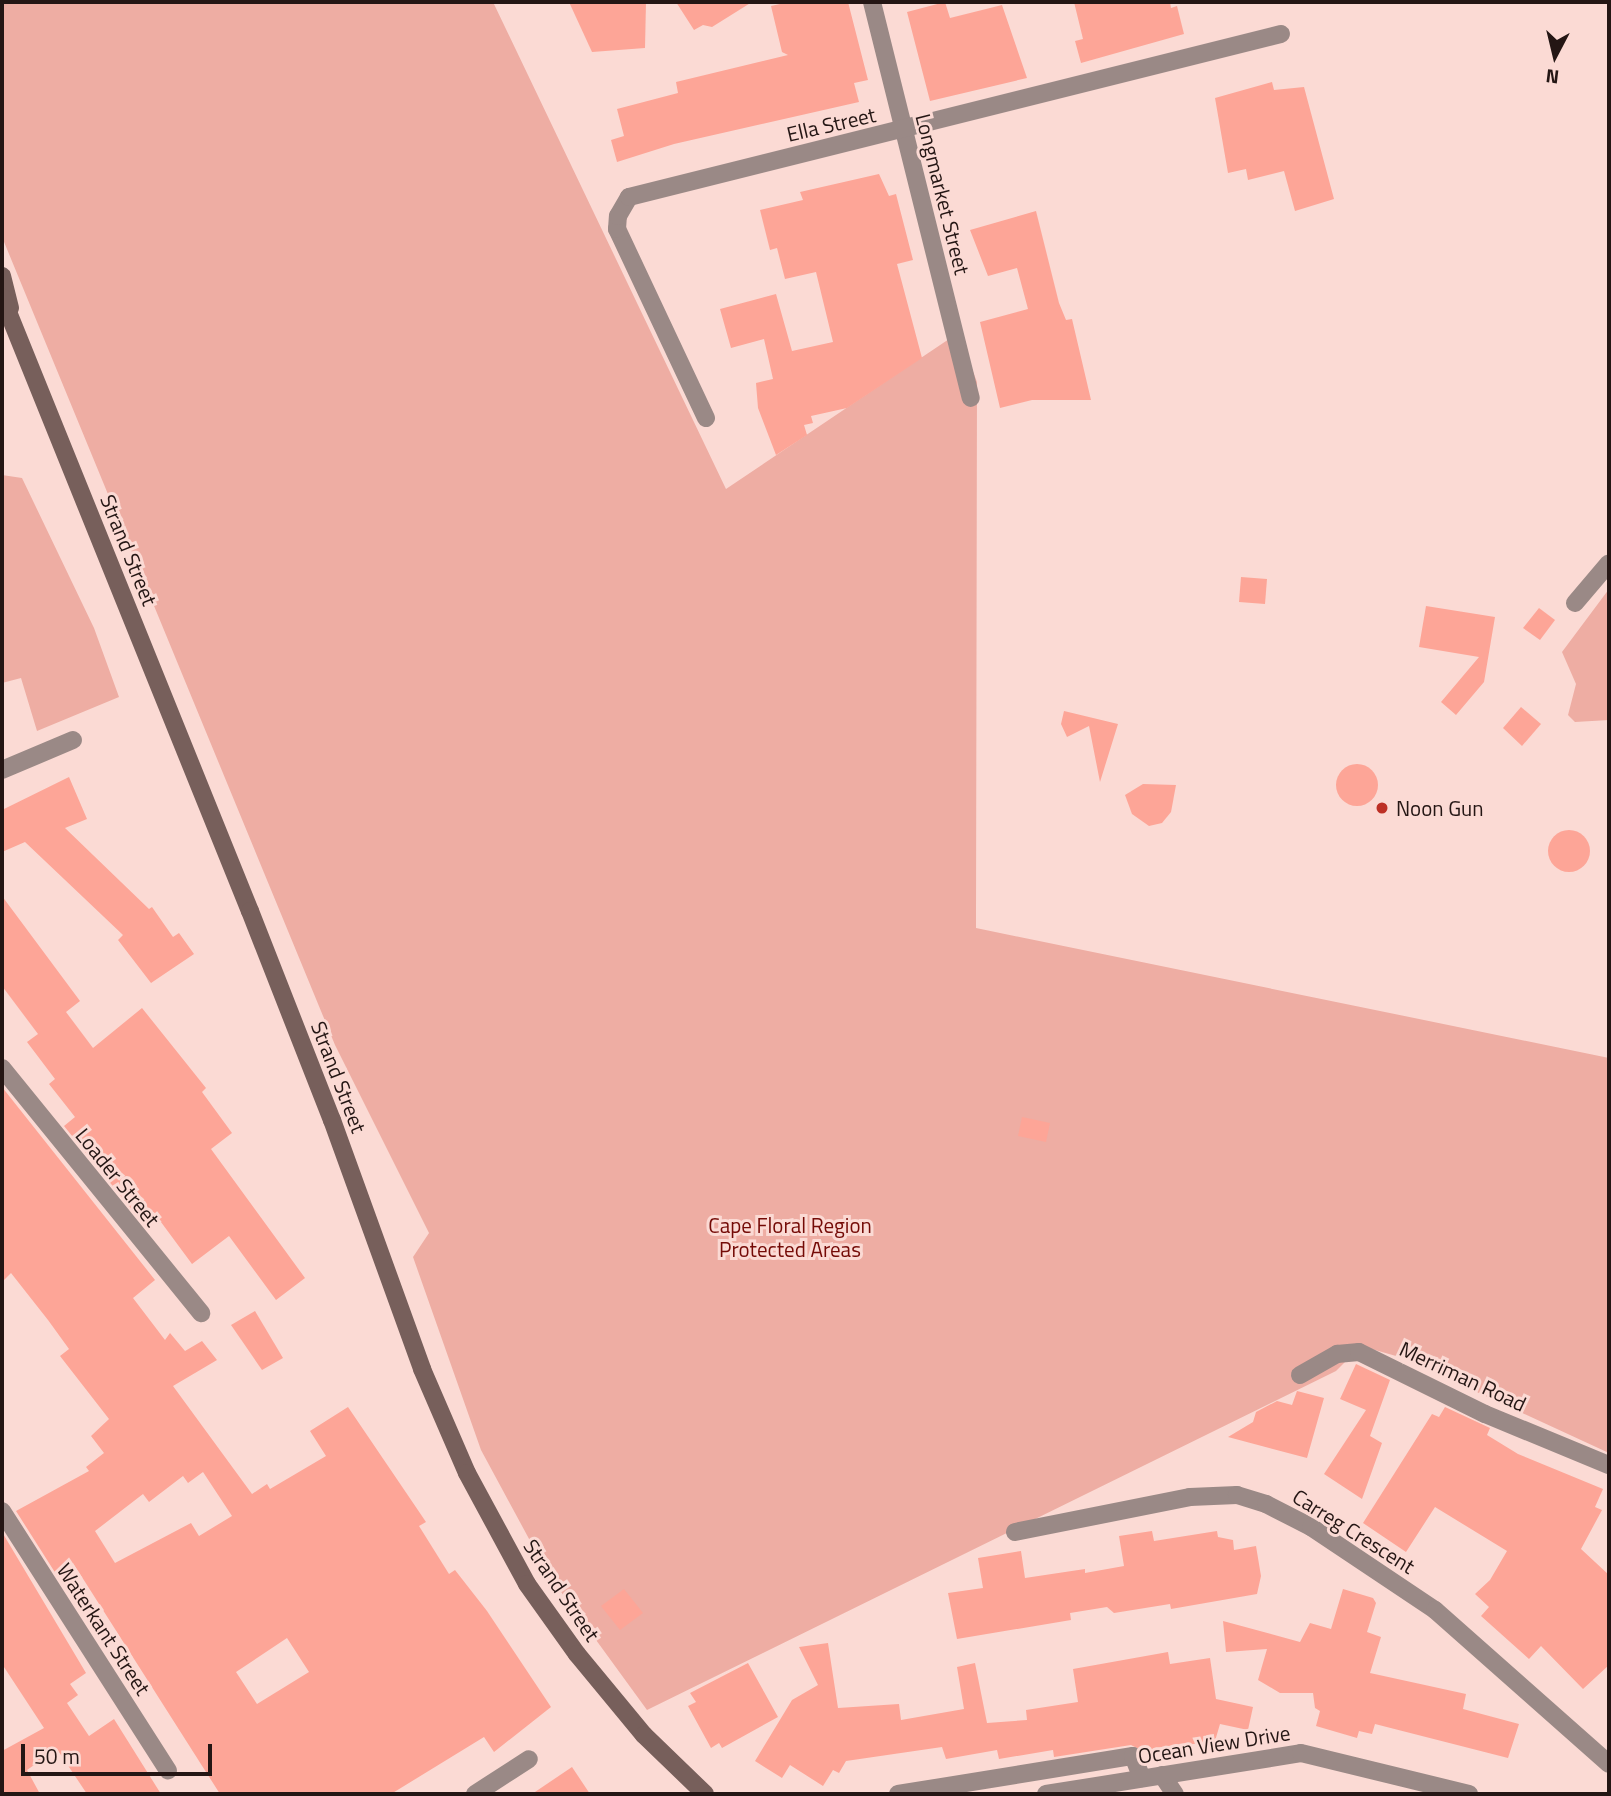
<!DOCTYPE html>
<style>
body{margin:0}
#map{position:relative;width:1611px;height:1796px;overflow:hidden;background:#fbdad4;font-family:"Titillium Web",sans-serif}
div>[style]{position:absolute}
.green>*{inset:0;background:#eeada3}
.building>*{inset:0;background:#fda597}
.round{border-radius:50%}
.street>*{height:18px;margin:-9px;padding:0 9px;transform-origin:9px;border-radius:9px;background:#9a8986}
.secondary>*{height:18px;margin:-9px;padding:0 9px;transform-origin:9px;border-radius:9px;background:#775f5b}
.dots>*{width:19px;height:19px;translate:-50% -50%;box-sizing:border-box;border:4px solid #fbdad4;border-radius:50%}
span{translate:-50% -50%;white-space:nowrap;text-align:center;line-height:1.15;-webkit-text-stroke:6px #fbdad4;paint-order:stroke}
.street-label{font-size:21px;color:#241614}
.poi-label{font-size:21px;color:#241614}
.left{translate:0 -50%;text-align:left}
.park-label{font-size:21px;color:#740a06}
.frame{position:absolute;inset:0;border:4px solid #241614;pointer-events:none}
.north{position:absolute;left:1520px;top:21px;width:70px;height:70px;-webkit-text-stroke:5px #fbdad4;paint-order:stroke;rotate:187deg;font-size:19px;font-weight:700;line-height:28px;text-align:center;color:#241614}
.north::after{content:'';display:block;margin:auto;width:24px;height:32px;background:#241614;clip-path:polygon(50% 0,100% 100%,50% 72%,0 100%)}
.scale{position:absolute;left:21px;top:1744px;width:191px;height:32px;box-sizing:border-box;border:4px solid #241614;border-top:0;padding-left:9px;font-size:21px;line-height:24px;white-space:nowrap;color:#241614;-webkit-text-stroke:5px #fbdad4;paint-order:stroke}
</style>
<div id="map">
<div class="green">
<i style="clip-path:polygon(2px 2px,493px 2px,726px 489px,958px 333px,977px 382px,976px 928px,1609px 1058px,1609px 1453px,1403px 1358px,1361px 1346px,1336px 1371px,647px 1710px,548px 1574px,481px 1450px,413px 1257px,429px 1233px,335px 1045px,2px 237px)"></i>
<i style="clip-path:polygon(2px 475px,22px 478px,94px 628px,119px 697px,37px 731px,21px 678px,2px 683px)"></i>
<i style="clip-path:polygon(1609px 589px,1609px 720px,1575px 722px,1568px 715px,1576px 684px,1562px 652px)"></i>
</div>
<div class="building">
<i style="clip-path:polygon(569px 2px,646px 2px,645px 48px,592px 52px)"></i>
<i style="clip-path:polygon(676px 2px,752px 2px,712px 27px,703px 25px,694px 30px)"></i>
<i style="clip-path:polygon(789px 2px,848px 2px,868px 80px,854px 83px,859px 102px,674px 144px,617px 162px,611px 140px,624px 136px,617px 109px,678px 93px,676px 82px,788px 55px,782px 52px,771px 6px)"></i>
<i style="clip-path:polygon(945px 2px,950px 18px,1002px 5px,1027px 78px,930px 101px,907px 12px)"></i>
<i style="clip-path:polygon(1074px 2px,1170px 2px,1171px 8px,1177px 6px,1184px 34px,1081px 63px,1075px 41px,1083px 39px)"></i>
<i style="clip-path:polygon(1272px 82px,1274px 90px,1304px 87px,1334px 199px,1295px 211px,1284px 171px,1248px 180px,1246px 169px,1228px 173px,1215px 98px)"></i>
<i style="clip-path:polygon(879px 174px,889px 196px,896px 194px,913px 260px,897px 264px,922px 358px,847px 408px,811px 416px,813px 423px,804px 425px,807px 435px,776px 455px,758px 408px,756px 383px,773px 379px,764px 339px,731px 348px,720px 309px,776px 294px,792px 351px,833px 342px,816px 272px,785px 279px,777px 248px,770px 250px,760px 210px,803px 200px,800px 192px)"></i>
<i style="clip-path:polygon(1036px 211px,1059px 303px,1066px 320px,1072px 319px,1091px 400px,1032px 400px,1000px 408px,980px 322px,1028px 309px,1017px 268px,988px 276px,970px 230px)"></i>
<i style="clip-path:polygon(1241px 577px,1267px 579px,1265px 604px,1239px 602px)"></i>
<i style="clip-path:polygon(1426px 606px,1495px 617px,1484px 682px,1456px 715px,1441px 702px,1479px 657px,1419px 647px)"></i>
<i style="clip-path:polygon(1539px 608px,1555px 620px,1540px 640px,1523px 628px)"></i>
<i style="clip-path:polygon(1521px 707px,1541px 724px,1522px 746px,1503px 728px)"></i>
<i style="clip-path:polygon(1064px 711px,1118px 724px,1100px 782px,1089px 726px,1067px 737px,1061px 724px)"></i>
<i class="round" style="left:1336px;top:764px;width:42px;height:42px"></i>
<i style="clip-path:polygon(69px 777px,87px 819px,65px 828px,149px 909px,152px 907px,173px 937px,179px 933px,194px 954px,151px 983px,118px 940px,123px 935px,25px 842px,2px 852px,2px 810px)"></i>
<i style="clip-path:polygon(1143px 784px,1176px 785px,1171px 812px,1162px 823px,1149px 826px,1132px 814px,1125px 795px)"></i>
<i class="round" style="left:1548px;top:830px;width:42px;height:42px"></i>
<i style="clip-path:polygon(2px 896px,80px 1001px,66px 1012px,93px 1048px,142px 1008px,206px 1088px,202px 1092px,232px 1133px,211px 1149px,305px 1278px,276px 1300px,229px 1236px,192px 1264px,158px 1218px,146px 1227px,64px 1126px,75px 1117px,49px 1084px,55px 1079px,27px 1042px,38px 1034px,2px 986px)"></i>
<i style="clip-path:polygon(evenodd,2px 1087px,155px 1280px,133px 1298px,165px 1340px,170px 1333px,185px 1351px,202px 1341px,217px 1360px,173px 1386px,252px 1494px,267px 1484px,270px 1489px,326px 1456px,310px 1431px,348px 1407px,426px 1522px,419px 1526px,449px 1574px,455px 1570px,487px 1611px,551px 1707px,494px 1752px,484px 1737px,391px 1794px,220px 1794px,73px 1563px,56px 1574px,16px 1511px,89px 1471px,86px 1467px,104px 1453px,91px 1436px,109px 1419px,60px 1356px,69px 1349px,48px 1320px,11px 1273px,2px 1282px,2px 1087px,203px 1472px,232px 1516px,199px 1536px,191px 1523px,115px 1563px,95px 1531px,143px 1494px,149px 1502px,183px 1476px,188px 1483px,203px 1472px,2px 1087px,287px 1638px,309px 1672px,257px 1704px,236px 1672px,287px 1638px)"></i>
<i style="clip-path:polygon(1022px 1117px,1050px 1123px,1046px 1142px,1018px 1136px)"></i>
<i style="clip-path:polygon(255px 1311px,283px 1358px,262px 1370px,231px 1325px)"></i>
<i style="clip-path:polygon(1356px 1364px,1390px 1380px,1370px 1436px,1382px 1443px,1362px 1499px,1324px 1474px,1366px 1410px,1340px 1399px)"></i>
<i style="clip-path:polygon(1297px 1391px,1324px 1398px,1307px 1458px,1228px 1437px,1253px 1422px,1256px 1412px,1277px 1401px,1292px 1405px)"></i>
<i style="clip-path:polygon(1445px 1407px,1490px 1428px,1487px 1435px,1518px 1454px,1603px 1489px,1595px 1507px,1602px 1510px,1581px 1549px,1609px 1575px,1609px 1665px,1583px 1689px,1541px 1646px,1529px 1659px,1481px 1616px,1489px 1607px,1475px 1594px,1490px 1580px,1507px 1551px,1435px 1507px,1406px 1552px,1363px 1523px,1432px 1414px,1439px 1417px)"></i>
<i style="clip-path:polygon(1152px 1531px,1154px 1541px,1217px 1531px,1218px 1537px,1233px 1540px,1234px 1550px,1256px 1546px,1261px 1576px,1257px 1594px,1171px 1609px,1170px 1604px,1114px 1613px,1107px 1607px,1070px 1613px,1071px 1620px,957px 1639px,948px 1593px,983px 1588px,978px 1558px,1021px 1551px,1025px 1578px,1085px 1569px,1085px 1573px,1124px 1566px,1119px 1536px)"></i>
<i style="clip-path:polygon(2px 1532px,86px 1673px,70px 1684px,78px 1695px,67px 1703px,89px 1736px,114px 1719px,161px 1794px,87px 1794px,57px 1749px,27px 1770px,40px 1794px,2px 1794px,2px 1751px,44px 1728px,2px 1664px)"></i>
<i style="clip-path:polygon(624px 1589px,643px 1613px,620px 1630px,601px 1606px)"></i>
<i style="clip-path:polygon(1343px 1589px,1373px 1598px,1376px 1603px,1367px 1632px,1381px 1637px,1370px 1673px,1466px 1694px,1463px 1709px,1519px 1724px,1508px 1758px,1375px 1724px,1372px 1734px,1359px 1731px,1357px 1738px,1316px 1726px,1320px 1711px,1315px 1708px,1313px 1693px,1280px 1693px,1258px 1680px,1267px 1649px,1226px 1652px,1223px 1621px,1300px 1642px,1310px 1623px,1331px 1629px)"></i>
<i style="clip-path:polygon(828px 1643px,838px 1708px,899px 1704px,901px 1720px,964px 1709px,957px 1667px,975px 1663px,987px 1723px,1027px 1720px,1026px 1710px,1078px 1702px,1073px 1669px,1168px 1652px,1170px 1664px,1210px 1658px,1216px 1699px,1253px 1707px,1248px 1730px,1220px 1724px,1215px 1741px,1143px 1751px,1131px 1745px,1054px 1757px,1053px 1750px,999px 1759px,997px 1750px,946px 1759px,942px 1747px,846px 1761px,839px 1773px,833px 1770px,823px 1786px,790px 1765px,782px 1778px,755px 1761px,792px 1700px,818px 1685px,799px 1647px)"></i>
<i style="clip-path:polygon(748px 1663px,778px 1717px,722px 1748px,719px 1743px,711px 1748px,688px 1706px,696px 1702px,690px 1693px)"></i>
<i style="clip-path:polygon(572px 1767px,590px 1794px,532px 1794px)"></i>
</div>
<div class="street">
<i style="left:872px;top:2px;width:408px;rotate:76deg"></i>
<i style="left:706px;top:418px;width:209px;rotate:-115.2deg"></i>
<i style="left:617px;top:229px;width:13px;rotate:-86deg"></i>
<i style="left:618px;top:216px;width:22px;rotate:-60deg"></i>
<i style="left:629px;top:197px;width:672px;rotate:-14.04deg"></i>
<i style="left:1575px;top:603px;width:52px;rotate:-49.6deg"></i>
<i style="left:2px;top:770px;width:77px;rotate:-22.9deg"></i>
<i style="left:2px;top:1068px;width:316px;rotate:50.9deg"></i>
<i style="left:1300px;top:1375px;width:43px;rotate:-29.6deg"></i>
<i style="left:1337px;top:1354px;width:22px;rotate:-5deg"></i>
<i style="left:1359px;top:1352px;width:140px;rotate:26.2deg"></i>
<i style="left:1485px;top:1414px;width:134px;rotate:22.4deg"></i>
<i style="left:2px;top:1511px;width:308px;rotate:57.4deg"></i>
<i style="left:1015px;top:1532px;width:178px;rotate:-11.3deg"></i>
<i style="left:1190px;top:1497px;width:47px;rotate:-2.4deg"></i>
<i style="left:1237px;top:1495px;width:30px;rotate:17deg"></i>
<i style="left:1266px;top:1504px;width:51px;rotate:27.1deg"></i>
<i style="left:1311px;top:1527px;width:149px;rotate:33.8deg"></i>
<i style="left:1435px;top:1610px;width:232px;rotate:41.5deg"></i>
<i style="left:1162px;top:1775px;width:23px;rotate:56deg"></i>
<i style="left:475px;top:1794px;width:64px;rotate:-32.9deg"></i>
<i style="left:898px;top:1794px;width:238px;rotate:-9.2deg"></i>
<i style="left:1133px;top:1756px;width:24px;rotate:68deg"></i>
<i style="left:1046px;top:1794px;width:258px;rotate:-9.1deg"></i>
<i style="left:1301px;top:1753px;width:173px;rotate:13.7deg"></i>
</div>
<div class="secondary">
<i style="left:2px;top:276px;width:33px;rotate:76deg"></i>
<i style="left:2px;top:297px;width:662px;rotate:68.01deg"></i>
<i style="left:250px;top:911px;width:225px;rotate:68.6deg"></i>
<i style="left:332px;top:1120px;width:265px;rotate:70.1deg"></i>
<i style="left:422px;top:1369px;width:113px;rotate:66.6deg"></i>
<i style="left:467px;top:1473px;width:126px;rotate:61.6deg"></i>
<i style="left:527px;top:1584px;width:86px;rotate:54.5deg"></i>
<i style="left:577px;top:1654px;width:105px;rotate:50.4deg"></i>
<i style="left:644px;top:1735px;width:85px;rotate:44deg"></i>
</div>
<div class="dots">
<i style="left:1382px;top:808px;background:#bd3025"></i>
</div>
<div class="street-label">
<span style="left:831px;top:124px;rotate:-13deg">Ella Street</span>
<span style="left:943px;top:194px;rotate:76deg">Longmarket Street</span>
<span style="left:129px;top:550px;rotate:68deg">Strand Street</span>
<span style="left:339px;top:1077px;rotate:69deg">Strand Street</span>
<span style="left:118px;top:1177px;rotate:51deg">Loader Street</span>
<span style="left:1463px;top:1376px;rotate:25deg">Merriman Road</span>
<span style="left:1354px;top:1531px;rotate:32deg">Carreg Crescent</span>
<span style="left:562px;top:1590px;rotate:56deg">Strand Street</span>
<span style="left:104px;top:1629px;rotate:57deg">Waterkant Street</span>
<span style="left:1214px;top:1744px;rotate:-9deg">Ocean View Drive</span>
</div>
<div class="poi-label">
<span class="left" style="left:1396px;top:808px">Noon Gun</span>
</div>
<div class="park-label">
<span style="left:790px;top:1237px">Cape Floral Region<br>Protected Areas</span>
</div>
<div class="frame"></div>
<div class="north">N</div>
<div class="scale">50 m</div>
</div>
